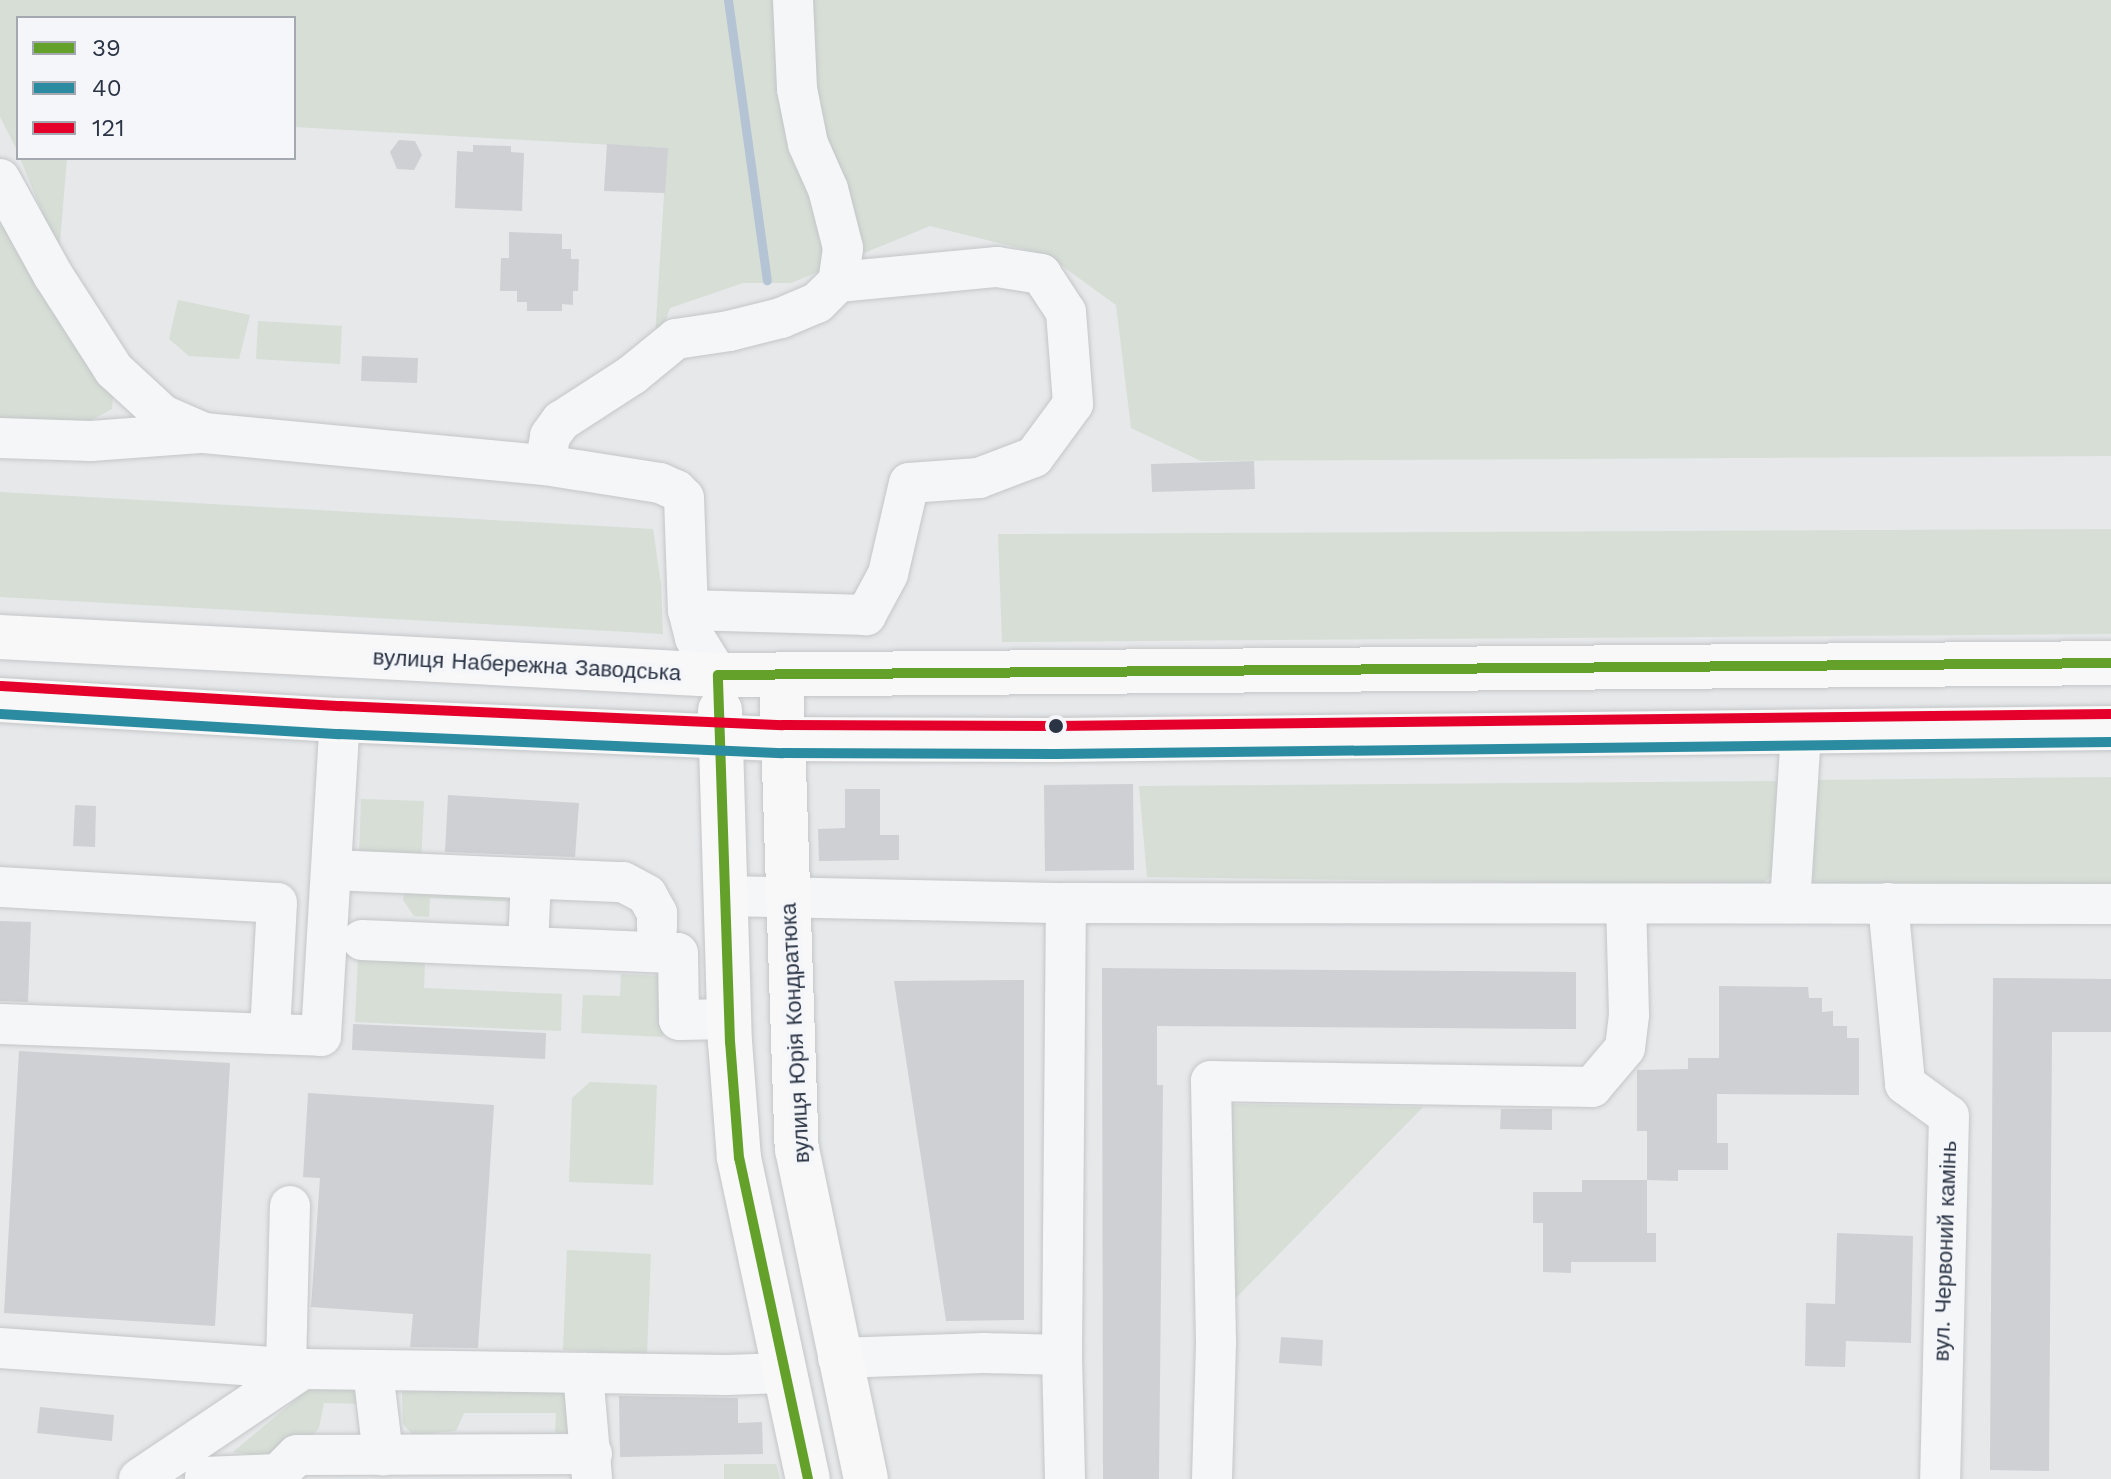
<!DOCTYPE html>
<meta charset="utf-8">
<style>
body{margin:0}
#map{position:relative;width:2111px;height:1479px;overflow:hidden;background:#e6e8ea;font-family:"Work Sans",sans-serif}
div>[style]{position:absolute}
.green>*{inset:0;background:#d6ded6}
.stream>*{height:9px;margin:-4.5px;padding:0 4.5px;transform-origin:4.5px;border-radius:4.5px;background:#b4c4d5}
.building>*{inset:0;background:#ced0d3}
.roads{filter:drop-shadow(0 0 2px #c4c6c8) drop-shadow(0 0 2px #c4c6c8)}
.minor>*{height:40px;margin:-20px;padding:0 20px;transform-origin:20px;border-radius:20px;background:#f5f6f7}
.major>*{height:44px;margin:-22px;padding:0 22px;transform-origin:22px;border-radius:22px;background:#f8f8f8}
.bus-1>*{height:10px;margin:-5px;padding:0 5px;transform-origin:5px;border-radius:5px;background:#64a12b}
.bus-2>*{height:10px;margin:-5px;padding:0 5px;transform-origin:5px;border-radius:5px;background:#2b8ba1}
.bus-3>*{height:10px;margin:-5px;padding:0 5px;transform-origin:5px;border-radius:5px;background:#e4002b}
.dots>*{width:22px;height:22px;translate:-50% -50%;box-sizing:border-box;border:4px solid #f4f6f9;border-radius:50%}
span{translate:-50% -50%;white-space:nowrap;text-align:center;line-height:1.15;-webkit-text-stroke:8px #f4f6f9;paint-order:stroke}
.street-label{font-size:22px;color:#2b3445}
.legend{position:absolute;left:16px;top:16px;width:280px;height:144px;box-sizing:border-box;background:#f4f6f9;border:2px solid #a4a8b1;margin:0;padding:10px 14px;list-style:none;font-size:24px;color:#2b3445}
.legend li{display:flex;align-items:center;gap:16px;height:40px}
.legend b{width:40px;border:2px solid #a4a8b1}
</style>
<div id="map">
<div class="green">
<i style="clip-path:polygon(0 0,2111px 0,2111px 456px,1201px 461px,1131px 428px,1116px 305px,1047px 255px,930px 226px,791px 283px,743px 283px,670px 308px,654px 353px,667px 148px,294px 127px,294px 18px,18px 18px,18px 152px,0 117px)"></i>
<i style="clip-path:polygon(20px 158px,67px 158px,59px 254px)"></i>
<i style="clip-path:polygon(0 211px,114px 388px,112px 409px,86px 423px,0 432px)"></i>
<i style="clip-path:polygon(178px 300px,250px 315px,239px 359px,189px 356px,169px 339px)"></i>
<i style="clip-path:polygon(258px 321px,342px 326px,340px 364px,256px 359px)"></i>
<i style="clip-path:polygon(0 492px,653px 529px,661px 584px,663px 634px,0 597px)"></i>
<i style="clip-path:polygon(2111px 529px,2111px 634px,1002px 642px,998px 534px)"></i>
<i style="clip-path:polygon(2111px 777px,2111px 887px,1818px 887px,1813px 881px,1817px 780px)"></i>
<i style="clip-path:polygon(1779px 781px,1773px 875px,1760px 886px,1147px 877px,1139px 786px)"></i>
<i style="clip-path:polygon(361px 799px,424px 801px,421px 862px,359px 860px)"></i>
<i style="clip-path:polygon(522px 886px,522px 902px,430px 898px,429px 917px,414px 916px,403px 900px,404px 891px)"></i>
<i style="clip-path:polygon(358px 957px,425px 960px,424px 988px,562px 994px,561px 1031px,355px 1022px)"></i>
<i style="clip-path:polygon(621px 974px,665px 976px,663px 1037px,581px 1033px,583px 995px,620px 996px)"></i>
<i style="clip-path:polygon(590px 1082px,657px 1085px,653px 1185px,569px 1182px,572px 1098px)"></i>
<i style="clip-path:polygon(1222px 1104px,1423px 1107px,1230px 1304px)"></i>
<i style="clip-path:polygon(567px 1250px,651px 1254px,647px 1354px,563px 1350px)"></i>
<i style="clip-path:polygon(324px 1376px,362px 1378px,367px 1404px,324px 1403px,319px 1428px,303px 1446px,281px 1459px,233px 1452px)"></i>
<i style="clip-path:polygon(406px 1385px,572px 1390px,577px 1420px,567px 1433px,555px 1434px,556px 1413px,464px 1413px,456px 1431px,413px 1435px,403px 1424px,402px 1393px)"></i>
<i style="clip-path:polygon(724px 1464px,776px 1464px,780px 1479px,724px 1479px)"></i>
</div>
<div class="stream">
<i style="left:728px;top:0;width:283px;rotate:82.1deg"></i>
</div>
<div class="building">
<i style="clip-path:polygon(399px 140px,415px 141px,422px 155px,414px 170px,397px 169px,390px 152px)"></i>
<i style="clip-path:polygon(607px 144px,668px 148px,665px 193px,604px 191px)"></i>
<i style="clip-path:polygon(473px 145px,511px 146px,511px 152px,524px 153px,522px 211px,455px 208px,457px 151px,473px 152px)"></i>
<i style="clip-path:polygon(509px 232px,562px 234px,562px 249px,571px 249px,571px 259px,579px 259px,578px 291px,573px 291px,573px 305px,562px 304px,562px 311px,527px 311px,527px 302px,517px 302px,517px 291px,500px 291px,501px 258px,509px 258px)"></i>
<i style="clip-path:polygon(362px 356px,418px 358px,417px 383px,361px 381px)"></i>
<i style="clip-path:polygon(1254px 461px,1255px 489px,1152px 492px,1151px 464px)"></i>
<i style="clip-path:polygon(1133px 784px,1134px 870px,1045px 871px,1044px 785px)"></i>
<i style="clip-path:polygon(845px 789px,880px 789px,880px 835px,899px 835px,899px 860px,819px 861px,818px 829px,845px 828px)"></i>
<i style="clip-path:polygon(448px 795px,579px 803px,575px 857px,445px 852px)"></i>
<i style="clip-path:polygon(75px 805px,96px 806px,95px 847px,73px 846px)"></i>
<i style="clip-path:polygon(0 921px,31px 922px,28px 1002px,0 1001px)"></i>
<i style="clip-path:polygon(1102px 968px,1576px 972px,1576px 1029px,1157px 1026px,1157px 1085px,1163px 1085px,1159px 1479px,1103px 1479px)"></i>
<i style="clip-path:polygon(1993px 978px,2111px 979px,2111px 1032px,2052px 1032px,2049px 1471px,1990px 1470px)"></i>
<i style="clip-path:polygon(1024px 980px,1024px 1320px,946px 1321px,894px 981px)"></i>
<i style="clip-path:polygon(1719px 986px,1808px 987px,1809px 998px,1822px 998px,1822px 1012px,1833px 1011px,1833px 1026px,1847px 1026px,1847px 1038px,1859px 1038px,1859px 1095px,1717px 1094px,1717px 1143px,1728px 1143px,1728px 1170px,1678px 1170px,1678px 1181px,1647px 1180px,1647px 1131px,1637px 1131px,1637px 1070px,1688px 1069px,1688px 1058px,1719px 1058px)"></i>
<i style="clip-path:polygon(353px 1024px,546px 1033px,545px 1059px,352px 1050px)"></i>
<i style="clip-path:polygon(19px 1051px,230px 1063px,215px 1326px,4px 1313px)"></i>
<i style="clip-path:polygon(308px 1093px,494px 1105px,478px 1348px,410px 1347px,413px 1314px,311px 1307px,320px 1178px,303px 1177px)"></i>
<i style="clip-path:polygon(1501px 1109px,1552px 1109px,1552px 1130px,1500px 1129px)"></i>
<i style="clip-path:polygon(1582px 1180px,1647px 1180px,1647px 1233px,1656px 1233px,1656px 1262px,1571px 1262px,1571px 1273px,1543px 1272px,1543px 1223px,1533px 1223px,1533px 1192px,1582px 1192px)"></i>
<i style="clip-path:polygon(1837px 1233px,1913px 1236px,1911px 1343px,1846px 1341px,1845px 1367px,1805px 1366px,1806px 1303px,1835px 1304px)"></i>
<i style="clip-path:polygon(1281px 1337px,1323px 1340px,1322px 1366px,1279px 1363px)"></i>
<i style="clip-path:polygon(619px 1396px,738px 1398px,738px 1423px,762px 1422px,763px 1454px,620px 1457px)"></i>
<i style="clip-path:polygon(40px 1407px,114px 1415px,112px 1441px,37px 1433px)"></i>
</div>
<div class="roads">
<div class="minor">
<i style="left:793px;top:0;width:89px;rotate:87.4deg"></i>
<i style="left:797px;top:89px;width:56px;rotate:78.7deg"></i>
<i style="left:808px;top:144px;width:49px;rotate:66deg"></i>
<i style="left:828px;top:189px;width:61px;rotate:75.7deg"></i>
<i style="left:843px;top:248px;width:34px;rotate:98deg"></i>
<i style="left:0;top:179px;width:110px;rotate:61.1deg"></i>
<i style="left:53px;top:275px;width:113px;rotate:57.3deg"></i>
<i style="left:114px;top:370px;width:67px;rotate:42.6deg"></i>
<i style="left:163px;top:415px;width:45px;rotate:23.7deg"></i>
<i style="left:204px;top:433px;width:342px;rotate:5.4deg"></i>
<i style="left:545px;top:465px;width:116px;rotate:8.9deg"></i>
<i style="left:660px;top:483px;width:17px;rotate:24deg"></i>
<i style="left:676px;top:490px;width:11px;rotate:45deg"></i>
<i style="left:684px;top:498px;width:112px;rotate:88deg"></i>
<i style="left:688px;top:610px;width:29px;rotate:76deg"></i>
<i style="left:695px;top:638px;width:44px;rotate:58.1deg"></i>
<i style="left:0;top:438px;width:91px;rotate:1.9deg"></i>
<i style="left:91px;top:441px;width:109px;rotate:-4.2deg"></i>
<i style="left:545px;top:465px;width:29px;rotate:-80deg"></i>
<i style="left:550px;top:436px;width:19px;rotate:-54deg"></i>
<i style="left:561px;top:421px;width:85px;rotate:-32.9deg"></i>
<i style="left:632px;top:375px;width:57px;rotate:-39.3deg"></i>
<i style="left:676px;top:339px;width:54px;rotate:-8.6deg"></i>
<i style="left:729px;top:331px;width:54px;rotate:-14deg"></i>
<i style="left:781px;top:318px;width:39px;rotate:-23deg"></i>
<i style="left:817px;top:303px;width:30px;rotate:-45deg"></i>
<i style="left:838px;top:282px;width:160px;rotate:-5.4deg"></i>
<i style="left:997px;top:267px;width:45px;rotate:9deg"></i>
<i style="left:1041px;top:274px;width:45px;rotate:56.7deg"></i>
<i style="left:1066px;top:312px;width:92px;rotate:85.6deg"></i>
<i style="left:1073px;top:404px;width:66px;rotate:126.3deg"></i>
<i style="left:1034px;top:457px;width:59px;rotate:159.1deg"></i>
<i style="left:979px;top:478px;width:70px;rotate:175.9deg"></i>
<i style="left:909px;top:483px;width:93px;rotate:103deg"></i>
<i style="left:888px;top:574px;width:47px;rotate:118.2deg"></i>
<i style="left:866px;top:615px;width:178px;rotate:-178.4deg"></i>
<i style="left:331px;top:870px;width:292px;rotate:2.4deg"></i>
<i style="left:623px;top:882px;width:27px;rotate:28deg"></i>
<i style="left:647px;top:895px;width:21px;rotate:61deg"></i>
<i style="left:657px;top:913px;width:15px;rotate:90deg"></i>
<i style="left:0;top:887px;width:277px;rotate:3.3deg"></i>
<i style="left:277px;top:903px;width:131px;rotate:93.1deg"></i>
<i style="left:725px;top:896px;width:341px;rotate:1.2deg"></i>
<i style="left:1066px;top:903px;width:1045px;rotate:0.05deg"></i>
<i style="left:1790px;top:903px;width:171px;rotate:-86.3deg"></i>
<i style="left:1888px;top:903px;width:182px;rotate:84.6deg"></i>
<i style="left:1905px;top:1084px;width:54px;rotate:36deg"></i>
<i style="left:1949px;top:1116px;width:363px;rotate:91.4deg"></i>
<i style="left:362px;top:940px;width:316px;rotate:2.4deg"></i>
<i style="left:678px;top:953px;width:67px;rotate:89.1deg"></i>
<i style="left:679px;top:1020px;width:51px;rotate:-1.1deg"></i>
<i style="left:528px;top:947px;width:68px;rotate:-87.5deg"></i>
<i style="left:0;top:1024px;width:321px;rotate:2.1deg"></i>
<i style="left:321px;top:1036px;width:317px;rotate:-86.6deg"></i>
<i style="left:0;top:1348px;width:304px;rotate:4deg"></i>
<i style="left:303px;top:1369px;width:424px;rotate:0.8deg"></i>
<i style="left:727px;top:1375px;width:57px;rotate:-2deg"></i>
<i style="left:838px;top:1358px;width:146px;rotate:-2deg"></i>
<i style="left:984px;top:1353px;width:78px;rotate:1.5deg"></i>
<i style="left:286px;top:1367px;width:161px;rotate:-88.6deg"></i>
<i style="left:373px;top:1371px;width:85px;rotate:83.2deg"></i>
<i style="left:583px;top:1373px;width:106px;rotate:85.1deg"></i>
<i style="left:205px;top:1477px;width:73px;rotate:-2.4deg"></i>
<i style="left:278px;top:1474px;width:27px;rotate:-45deg"></i>
<i style="left:297px;top:1455px;width:295px;rotate:-0.2deg"></i>
<i style="left:139px;top:1479px;width:197px;rotate:-33.9deg"></i>
<i style="left:1065px;top:1479px;width:124px;rotate:-91.4deg"></i>
<i style="left:1062px;top:1355px;width:452px;rotate:-89.5deg"></i>
<i style="left:1212px;top:1479px;width:137px;rotate:-88.3deg"></i>
<i style="left:1216px;top:1342px;width:261px;rotate:-91.1deg"></i>
<i style="left:1211px;top:1081px;width:381px;rotate:0.9deg"></i>
<i style="left:1592px;top:1087px;width:51px;rotate:-49.8deg"></i>
<i style="left:1625px;top:1048px;width:33px;rotate:-83deg"></i>
<i style="left:1629px;top:1015px;width:111px;rotate:-91.5deg"></i>
</div>
<div class="major">
<i style="left:0;top:637px;width:719px;rotate:3.03deg"></i>
<i style="left:718px;top:675px;width:1393px;rotate:-0.49deg"></i>
<i style="left:781px;top:676px;width:473px;rotate:88.1deg"></i>
<i style="left:797px;top:1149px;width:337px;rotate:78.2deg"></i>
<i style="left:0;top:700px;width:341px;rotate:3.4deg"></i>
<i style="left:340px;top:720px;width:443px;rotate:2.5deg"></i>
<i style="left:783px;top:739px;width:273px;rotate:0.2deg"></i>
<i style="left:1056px;top:740px;width:1055px;rotate:-0.65deg"></i>
<i style="left:720px;top:710px;width:332px;rotate:88.3deg"></i>
<i style="left:730px;top:1042px;width:116px;rotate:85.6deg"></i>
<i style="left:739px;top:1158px;width:328px;rotate:77.9deg"></i>
</div>
</div>
<div class="bus-1">
<i style="left:808px;top:1479px;width:328px;rotate:-102.1deg"></i>
<i style="left:739px;top:1158px;width:116px;rotate:-94.4deg"></i>
<i style="left:730px;top:1042px;width:367px;rotate:-91.9deg"></i>
<i style="left:718px;top:675px;width:1393px;rotate:-0.49deg"></i>
</div>
<div class="bus-2">
<i style="left:0;top:714px;width:340px;rotate:3.4deg"></i>
<i style="left:339px;top:734px;width:444px;rotate:2.5deg"></i>
<i style="left:783px;top:753px;width:273px;rotate:0.2deg"></i>
<i style="left:1056px;top:754px;width:1055px;rotate:-0.65deg"></i>
</div>
<div class="bus-3">
<i style="left:1px;top:686px;width:341px;rotate:3.4deg"></i>
<i style="left:341px;top:706px;width:442px;rotate:2.5deg"></i>
<i style="left:783px;top:725px;width:273px;rotate:0.2deg"></i>
<i style="left:1056px;top:726px;width:1055px;rotate:-0.65deg"></i>
</div>
<div class="dots">
<i style="left:1056px;top:726px;background:#2b3445"></i>
</div>
<div class="street-label">
<span style="left:527px;top:665px;rotate:3deg">вулиця Набережна Заводська</span>
<span style="left:795px;top:1033px;rotate:-93deg">вулиця Юрія Кондратюка</span>
<span style="left:1945px;top:1251px;rotate:-88deg">вул. Червоний камінь</span>
</div>
<ul class="legend">
<li><b style="height:10px;background:#64a12b"></b>39</li>
<li><b style="height:10px;background:#2b8ba1"></b>40</li>
<li><b style="height:10px;background:#e4002b"></b>121</li>
</ul>
</div>
